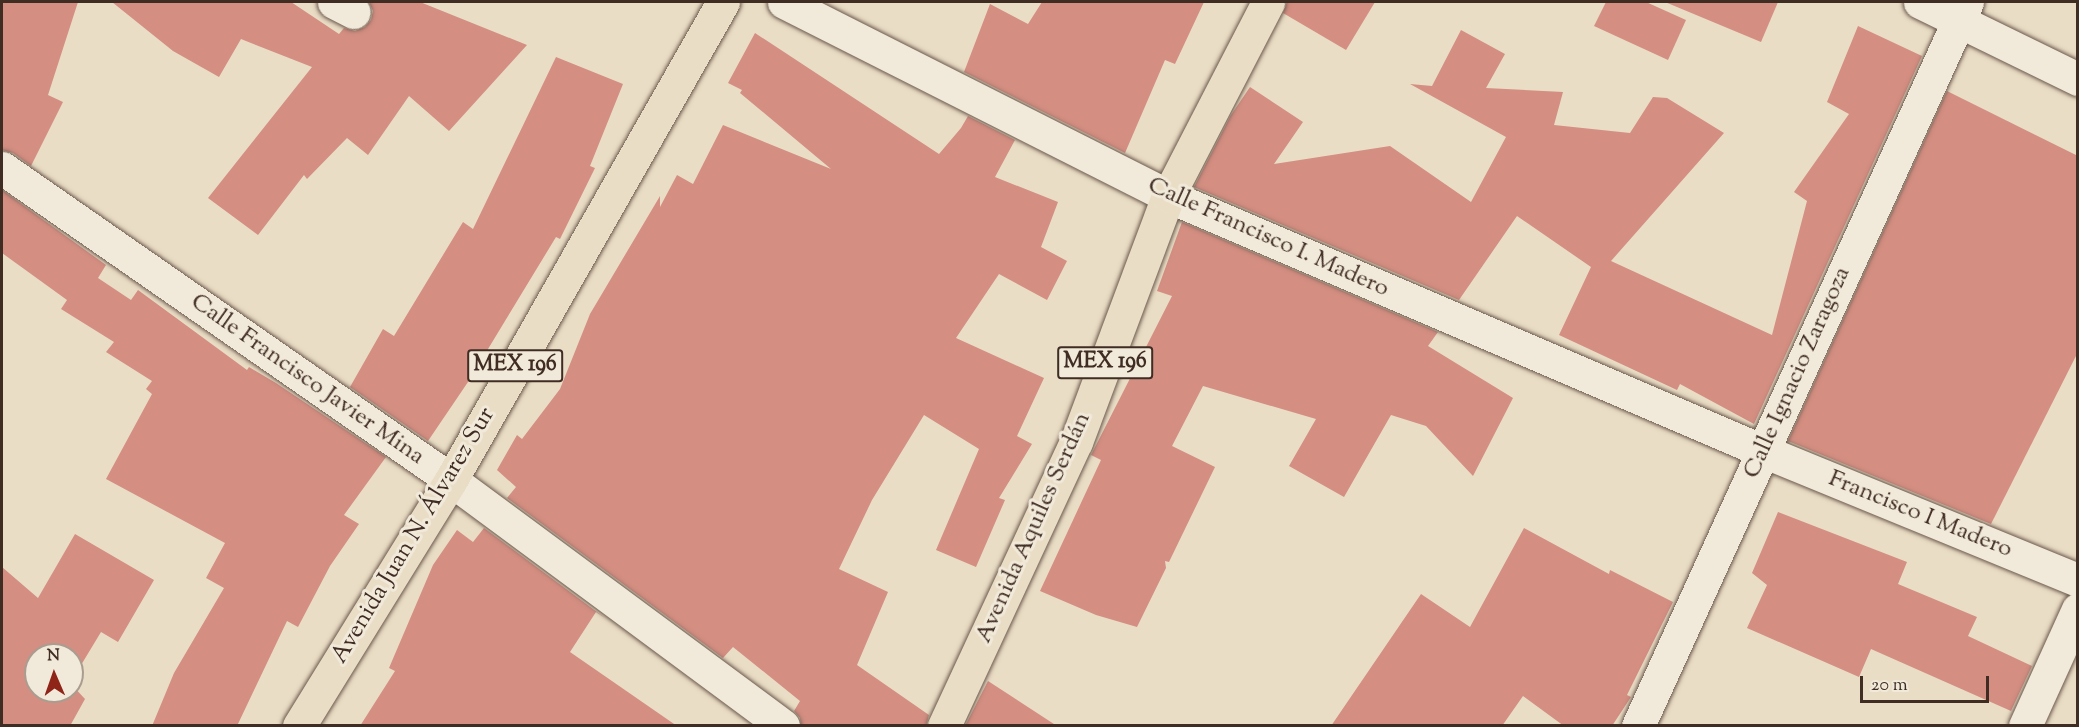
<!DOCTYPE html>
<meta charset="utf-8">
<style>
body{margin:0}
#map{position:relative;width:2079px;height:727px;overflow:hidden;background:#eaddc5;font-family:"Sorts Mill Goudy",serif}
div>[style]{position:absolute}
.building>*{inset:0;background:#d48e82}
.roads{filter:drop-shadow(0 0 2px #6a584c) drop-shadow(0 0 2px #6a584c)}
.minor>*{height:33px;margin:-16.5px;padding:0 16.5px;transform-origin:16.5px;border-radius:16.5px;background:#f1e9d9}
.primary>*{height:33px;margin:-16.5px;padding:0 16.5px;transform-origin:16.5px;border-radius:16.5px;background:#eaddc5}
span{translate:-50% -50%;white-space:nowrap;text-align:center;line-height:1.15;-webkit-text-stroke:6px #f1e9d9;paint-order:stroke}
.shield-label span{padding:2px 4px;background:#f1e9d9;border:2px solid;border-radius:4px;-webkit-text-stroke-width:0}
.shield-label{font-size:22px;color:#3f2c23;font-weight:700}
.street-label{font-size:24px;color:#3f2c23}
.frame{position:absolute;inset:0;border:3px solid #3f2c23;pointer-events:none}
.north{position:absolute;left:24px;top:643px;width:60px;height:60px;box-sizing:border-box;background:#f1e9d9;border:2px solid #aa9d90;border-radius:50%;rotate:358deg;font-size:16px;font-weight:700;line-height:24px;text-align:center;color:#3f2c23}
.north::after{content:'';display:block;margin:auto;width:21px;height:27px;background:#8f2418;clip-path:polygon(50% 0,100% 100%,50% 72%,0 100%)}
.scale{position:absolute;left:1860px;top:676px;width:129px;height:27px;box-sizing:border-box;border:3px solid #3f2c23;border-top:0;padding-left:8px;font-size:18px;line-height:21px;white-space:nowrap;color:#3f2c23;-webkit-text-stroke:4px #f1e9d9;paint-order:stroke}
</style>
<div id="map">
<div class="building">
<i style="clip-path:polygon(2px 2px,78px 2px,48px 95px,63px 102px,31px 166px,13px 153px,2px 150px)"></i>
<i style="clip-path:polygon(112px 2px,291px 2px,339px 34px,344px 28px,355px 31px,365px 27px,371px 20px,373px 11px,369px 2px,420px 2px,527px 45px,449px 131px,409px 96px,368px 155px,347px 138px,307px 179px,304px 175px,258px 235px,208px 198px,312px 67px,241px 39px,219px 77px,173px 51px)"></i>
<i style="clip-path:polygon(1042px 2px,1204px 2px,1175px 64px,1165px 60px,1125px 153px,964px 72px,990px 4px,1028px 24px)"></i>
<i style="clip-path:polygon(1287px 2px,1375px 2px,1346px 50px,1283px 13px)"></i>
<i style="clip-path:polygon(1606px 2px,1646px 2px,1686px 20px,1668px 60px,1594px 26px)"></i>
<i style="clip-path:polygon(1665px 2px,1778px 2px,1761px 42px)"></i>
<i style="clip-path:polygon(1858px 26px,1922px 56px,1754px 424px,1680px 384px,1677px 390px,1559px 335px,1591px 267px,1517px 216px,1459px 300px,1194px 187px,1231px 115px,1250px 87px,1303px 122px,1274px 164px,1390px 146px,1471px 202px,1506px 137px,1410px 84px,1432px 86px,1461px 30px,1505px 54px,1486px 88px,1563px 92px,1554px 125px,1630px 133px,1653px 97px,1667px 98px,1724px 133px,1611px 261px,1772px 335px,1807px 201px,1794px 192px,1849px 114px,1827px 102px)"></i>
<i style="clip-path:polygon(755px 33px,939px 154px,961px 128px,968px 116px,1015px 140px,995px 177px,1058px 202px,1041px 247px,1067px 261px,1047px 300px,999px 274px,956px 338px,1044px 378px,1017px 436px,1032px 444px,999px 498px,1005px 500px,976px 567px,936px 550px,979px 449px,924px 415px,872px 500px,839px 569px,888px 592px,857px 665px,929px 715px,926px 726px,801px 726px,800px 718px,794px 711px,800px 701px,733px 647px,723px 658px,507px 498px,516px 487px,497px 470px,517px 435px,522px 439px,560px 389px,590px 314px,660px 196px,660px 207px,677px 175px,693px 184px,723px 125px,831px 169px,740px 93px,742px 90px,728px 83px)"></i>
<i style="clip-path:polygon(556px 57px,623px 84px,590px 166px,595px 168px,560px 239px,556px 237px,468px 382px,428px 441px,350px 387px,383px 329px,394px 336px,463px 222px,473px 229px)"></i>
<i style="clip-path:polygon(1947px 91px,2078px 156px,2078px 352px,1991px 524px,1788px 441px)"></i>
<i style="clip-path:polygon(2px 190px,106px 265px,98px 278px,131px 300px,138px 290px,247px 370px,249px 367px,276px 383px,386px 457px,344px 515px,359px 524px,330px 566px,298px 627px,287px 621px,237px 726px,152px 726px,174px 673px,224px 588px,206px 578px,225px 543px,106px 479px,152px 394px,146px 389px,152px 381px,106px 352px,114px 342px,61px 309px,67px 300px,2px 253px)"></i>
<i style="clip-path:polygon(1182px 222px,1438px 332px,1428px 346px,1513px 398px,1473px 476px,1426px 426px,1391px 415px,1344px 497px,1289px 466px,1316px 419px,1203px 386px,1172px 446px,1215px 467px,1169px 562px,1165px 561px,1166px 568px,1137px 627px,1096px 615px,1040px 591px,1101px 460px,1091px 455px,1172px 296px,1157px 291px)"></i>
<i style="clip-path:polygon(1778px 512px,1907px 562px,1898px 584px,1977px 617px,1968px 636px,2032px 666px,2011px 711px,1871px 649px,1859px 677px,1747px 628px,1767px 585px,1752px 573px)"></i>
<i style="clip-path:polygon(484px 528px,605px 618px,596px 612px,570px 652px,677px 726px,360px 726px,395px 671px,389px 668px,433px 565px,457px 530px,473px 542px)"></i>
<i style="clip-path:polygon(1524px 528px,1609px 574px,1610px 570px,1673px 602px,1627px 695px,1631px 697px,1612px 726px,1564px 726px,1523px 696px,1502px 726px,1331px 726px,1421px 594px,1470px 627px)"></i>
<i style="clip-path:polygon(75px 534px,154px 580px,118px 642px,101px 632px,72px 680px,72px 655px,36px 655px,36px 691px,72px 691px,72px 685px,85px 699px,70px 726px,2px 726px,2px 567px,38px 598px)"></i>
<i style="clip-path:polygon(988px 681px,1057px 726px,965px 726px)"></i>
</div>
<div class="roads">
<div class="minor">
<i style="left:334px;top:2px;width:22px;rotate:27deg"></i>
<i style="left:784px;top:2px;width:430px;rotate:26.8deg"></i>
<i style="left:1168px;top:196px;width:647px;rotate:23.2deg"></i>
<i style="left:1763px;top:451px;width:340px;rotate:22.3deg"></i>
<i style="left:1920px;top:2px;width:176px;rotate:26deg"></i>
<i style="left:2px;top:168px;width:547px;rotate:34.79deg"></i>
<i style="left:451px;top:480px;width:413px;rotate:36.5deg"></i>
<i style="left:1638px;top:726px;width:795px;rotate:-65.56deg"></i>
<i style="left:2025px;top:726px;width:128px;rotate:-65.6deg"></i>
</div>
<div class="primary">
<i style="left:299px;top:726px;width:289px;rotate:-58.3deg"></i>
<i style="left:451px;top:480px;width:550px;rotate:-60.36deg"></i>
<i style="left:944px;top:726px;width:313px;rotate:-65.1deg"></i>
<i style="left:1076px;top:442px;width:263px;rotate:-69.5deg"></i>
<i style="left:1168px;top:196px;width:218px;rotate:-62.7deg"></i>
</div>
</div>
<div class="shield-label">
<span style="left:1105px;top:363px">MEX 196</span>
<span style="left:515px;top:366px">MEX 196</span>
</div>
<div class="street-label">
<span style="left:1268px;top:238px;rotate:24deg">Calle Francisco I. Madero</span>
<span style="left:1798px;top:373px;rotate:-66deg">Calle Ignacio Zaragoza</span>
<span style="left:307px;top:380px;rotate:35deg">Calle Francisco Javier Mina</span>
<span style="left:1920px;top:515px;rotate:22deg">Francisco I Madero</span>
<span style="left:1034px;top:528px;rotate:-66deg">Avenida Aquiles Serdán</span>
<span style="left:414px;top:536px;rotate:-59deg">Avenida Juan N. Álvarez Sur</span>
</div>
<div class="frame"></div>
<div class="north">N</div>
<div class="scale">20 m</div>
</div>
